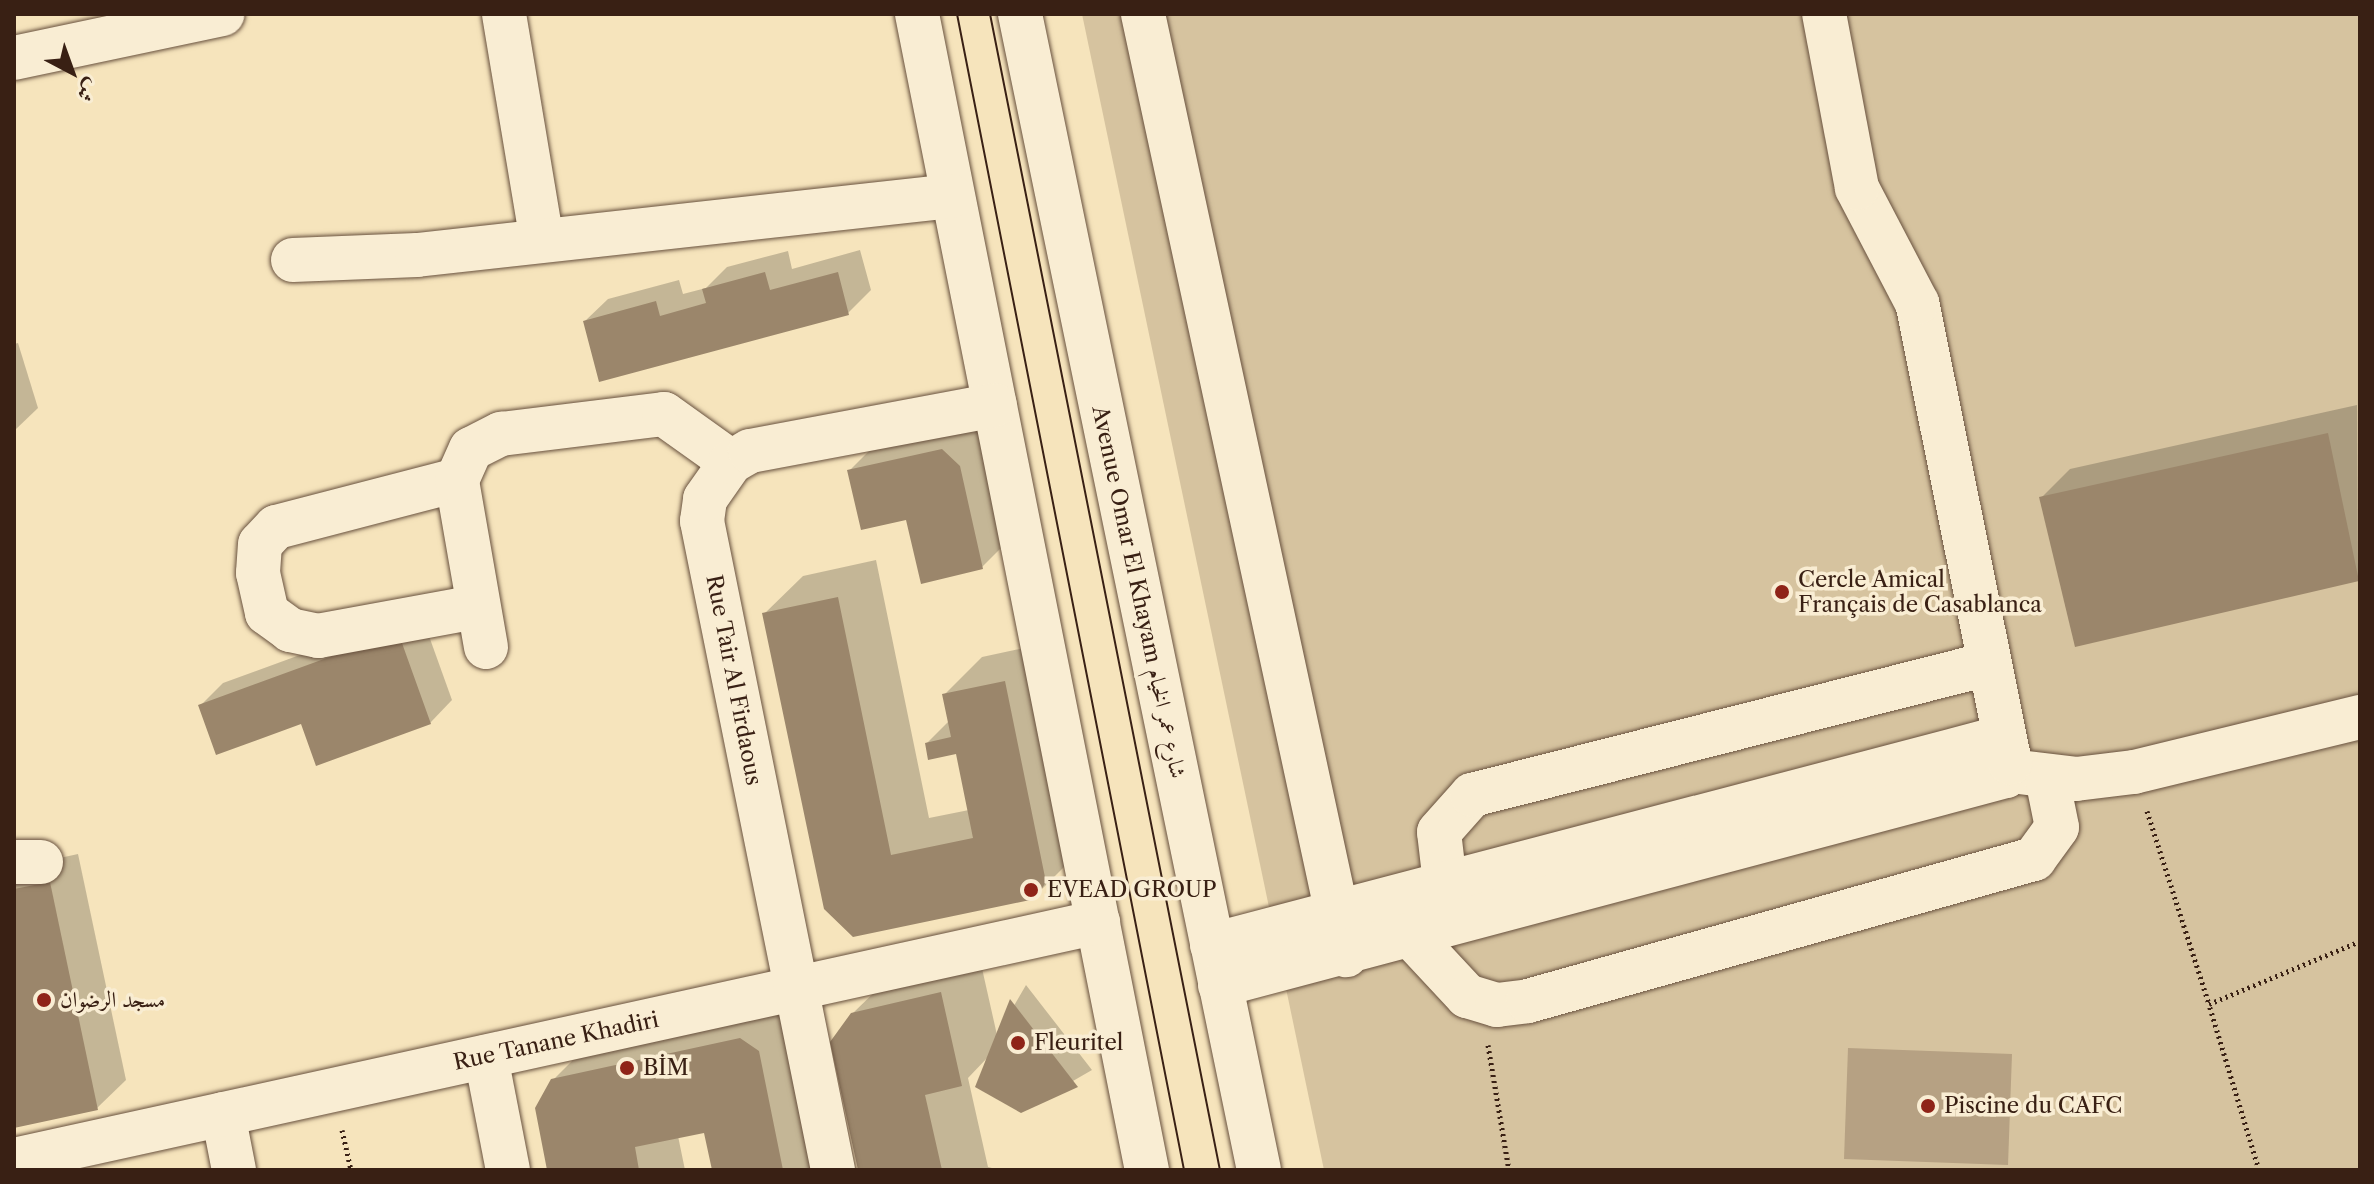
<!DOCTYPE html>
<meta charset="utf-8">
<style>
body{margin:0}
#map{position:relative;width:2374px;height:1184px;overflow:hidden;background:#f6e4bc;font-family:"Libre Caslon Text",Amiri,serif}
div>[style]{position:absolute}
.green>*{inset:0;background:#d6c39f}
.water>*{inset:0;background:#b6a183}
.shadow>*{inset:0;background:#0003}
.building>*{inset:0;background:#9b866b}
.path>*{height:5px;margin-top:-2.5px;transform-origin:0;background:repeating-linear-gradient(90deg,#392014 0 2px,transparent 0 6px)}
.roads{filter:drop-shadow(0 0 2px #68513e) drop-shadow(0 0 2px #68513e)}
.minor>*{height:44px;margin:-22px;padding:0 22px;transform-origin:22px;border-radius:22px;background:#f9edd3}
.tram>*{height:2px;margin:-1px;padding:0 1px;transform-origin:1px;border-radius:1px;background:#392014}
.dots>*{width:22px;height:22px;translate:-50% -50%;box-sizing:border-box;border:4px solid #f9edd3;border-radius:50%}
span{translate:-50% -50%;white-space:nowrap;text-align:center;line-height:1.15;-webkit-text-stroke:7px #f9edd3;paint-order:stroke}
.poi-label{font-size:22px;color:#392014}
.left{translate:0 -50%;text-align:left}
.street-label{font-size:22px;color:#392014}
.frame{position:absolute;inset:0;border:16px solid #392014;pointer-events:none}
.north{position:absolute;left:32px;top:32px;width:80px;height:80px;-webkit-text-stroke:6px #f9edd3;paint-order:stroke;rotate:139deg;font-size:22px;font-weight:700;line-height:32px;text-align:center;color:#392014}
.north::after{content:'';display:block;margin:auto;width:28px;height:36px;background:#392014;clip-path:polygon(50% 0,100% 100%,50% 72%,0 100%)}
</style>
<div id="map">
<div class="green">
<i style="clip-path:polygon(1082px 14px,2360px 14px,2360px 1170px,1324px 1170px)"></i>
</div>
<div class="water">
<i style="clip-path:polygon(1848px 1048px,2012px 1054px,2008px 1165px,1844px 1159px)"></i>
</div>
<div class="shadow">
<i style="clip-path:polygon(860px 250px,871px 290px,848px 313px,585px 321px,608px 299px,679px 280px,683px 294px,706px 288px,727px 267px,788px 251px,792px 269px)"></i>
<i style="clip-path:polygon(18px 343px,38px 408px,14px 431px,14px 344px)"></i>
<i style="clip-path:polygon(2357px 405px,2358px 579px,2041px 498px,2070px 469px)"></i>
<i style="clip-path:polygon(981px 411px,1020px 529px,982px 567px,850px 470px,888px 432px)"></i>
<i style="clip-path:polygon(876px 560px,929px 818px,969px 810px,957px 752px,927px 743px,949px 721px,944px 695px,982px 657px,1043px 644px,1073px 858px,1034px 897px,854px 934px,764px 614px,803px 576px)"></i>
<i style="clip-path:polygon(420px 611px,452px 700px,430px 723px,303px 722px,200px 706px,223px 683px)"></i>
<i style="clip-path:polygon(78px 854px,126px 1080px,97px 1108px,14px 1126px,14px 868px)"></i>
<i style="clip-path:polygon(979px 955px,997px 1035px,1026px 985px,1092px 1070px,1021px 1111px,989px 1056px,968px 1078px,988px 1167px,1000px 1170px,860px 1170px,852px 1014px,891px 976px)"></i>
<i style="clip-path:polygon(779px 1001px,829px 1170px,714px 1170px,705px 1131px,678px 1136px,685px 1170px,549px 1170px,553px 1080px,592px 1041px)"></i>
</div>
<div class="building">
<i style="clip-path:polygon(765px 272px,770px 290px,838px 272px,849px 315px,599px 382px,583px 321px,656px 301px,660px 316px,706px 303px,702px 289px)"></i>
<i style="clip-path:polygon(2328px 433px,2359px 581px,2075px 647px,2039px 497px)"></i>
<i style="clip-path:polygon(942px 449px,960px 466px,983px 569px,921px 584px,906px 520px,861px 530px,847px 470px)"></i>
<i style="clip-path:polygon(838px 597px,891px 855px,973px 838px,956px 754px,928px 760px,925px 743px,951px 737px,942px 694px,1005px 681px,1046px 882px,1035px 899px,853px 937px,824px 909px,762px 613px)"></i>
<i style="clip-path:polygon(398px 632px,431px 724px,316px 766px,301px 724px,216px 755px,198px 705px)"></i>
<i style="clip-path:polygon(50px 882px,98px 1110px,14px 1128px,14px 889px)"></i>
<i style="clip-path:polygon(941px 992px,962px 1086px,925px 1095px,942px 1170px,858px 1170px,830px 1042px,851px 1013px)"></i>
<i style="clip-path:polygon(1010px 999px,1078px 1087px,1021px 1113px,975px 1087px)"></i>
<i style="clip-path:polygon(740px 1038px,759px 1051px,783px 1170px,712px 1170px,704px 1133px,635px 1147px,639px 1170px,547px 1170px,535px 1108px,551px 1079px)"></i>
</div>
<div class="path">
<i style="left:2147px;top:811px;width:203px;rotate:72.2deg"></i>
<i style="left:1488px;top:1045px;width:127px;rotate:80.5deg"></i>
<i style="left:342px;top:1130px;width:41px;rotate:77.3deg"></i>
<i style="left:2259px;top:1170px;width:173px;rotate:-106.8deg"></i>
<i style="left:2209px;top:1004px;width:164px;rotate:-22.6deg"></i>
</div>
<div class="roads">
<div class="minor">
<i style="left:504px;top:14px;width:225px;rotate:80.5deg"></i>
<i style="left:917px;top:14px;width:1179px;rotate:78.75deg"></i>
<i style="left:1020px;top:14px;width:1180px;rotate:78.32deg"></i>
<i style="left:1143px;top:14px;width:963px;rotate:77.83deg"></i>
<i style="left:14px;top:58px;width:213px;rotate:-11.9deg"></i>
<i style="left:293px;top:260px;width:124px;rotate:-2.3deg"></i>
<i style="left:417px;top:255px;width:537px;rotate:-6.3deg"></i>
<i style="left:457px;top:480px;width:187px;rotate:165.4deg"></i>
<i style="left:276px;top:527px;width:23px;rotate:133deg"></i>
<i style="left:260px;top:544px;width:29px;rotate:94deg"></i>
<i style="left:258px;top:573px;width:41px;rotate:77.3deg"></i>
<i style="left:267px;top:613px;width:29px;rotate:36deg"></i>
<i style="left:290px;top:630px;width:29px;rotate:12deg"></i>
<i style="left:318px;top:636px;width:161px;rotate:-10.4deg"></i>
<i style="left:486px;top:647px;width:169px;rotate:-99.9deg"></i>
<i style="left:457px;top:480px;width:34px;rotate:-66deg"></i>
<i style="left:471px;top:449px;width:34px;rotate:-27deg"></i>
<i style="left:501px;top:434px;width:164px;rotate:-7deg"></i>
<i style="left:664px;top:414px;width:82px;rotate:35.6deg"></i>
<i style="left:2019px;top:772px;width:57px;rotate:7deg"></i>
<i style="left:2076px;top:779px;width:58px;rotate:-6.9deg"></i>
<i style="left:2134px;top:772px;width:233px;rotate:-13.7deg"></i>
<i style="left:14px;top:862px;width:27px"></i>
<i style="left:1445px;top:883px;width:51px;rotate:-96.7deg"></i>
<i style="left:1439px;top:832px;width:50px;rotate:-48.3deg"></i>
<i style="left:1472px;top:795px;width:532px;rotate:-14.25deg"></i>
<i style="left:1412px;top:937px;width:81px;rotate:47deg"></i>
<i style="left:1467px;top:996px;width:31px;rotate:17deg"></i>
<i style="left:1497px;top:1005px;width:31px;rotate:-7deg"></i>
<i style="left:1528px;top:1001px;width:526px;rotate:-15.68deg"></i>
<i style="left:2034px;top:859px;width:39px;rotate:-54deg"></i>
<i style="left:2057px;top:827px;width:50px;rotate:-101.5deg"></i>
<i style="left:1212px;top:945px;width:819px;rotate:-14.72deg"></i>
<i style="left:1220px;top:985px;width:813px;rotate:-14.89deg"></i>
<i style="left:2006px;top:776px;width:14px;rotate:-73deg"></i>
<i style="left:2010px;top:763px;width:469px;rotate:-101.4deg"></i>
<i style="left:1917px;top:303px;width:130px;rotate:-117.6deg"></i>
<i style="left:1857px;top:188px;width:177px;rotate:-100.7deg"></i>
<i style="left:486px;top:1057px;width:115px;rotate:79deg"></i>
<i style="left:223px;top:1114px;width:57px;rotate:78.9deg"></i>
<i style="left:14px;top:1160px;width:1110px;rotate:-12.38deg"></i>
<i style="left:833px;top:1170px;width:662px;rotate:-101.41deg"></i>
<i style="left:702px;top:521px;width:22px;rotate:-82deg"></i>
<i style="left:705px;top:499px;width:45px;rotate:-54.9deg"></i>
<i style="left:731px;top:462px;width:22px;rotate:-30deg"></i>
<i style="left:750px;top:451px;width:249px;rotate:-10.6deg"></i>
</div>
</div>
<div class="tram">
<i style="left:957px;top:14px;width:1178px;rotate:78.89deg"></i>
<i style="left:990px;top:14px;width:1179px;rotate:78.75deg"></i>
</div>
<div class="dots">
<i style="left:1782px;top:592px;background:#8f2418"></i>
<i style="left:1031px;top:890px;background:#8f2418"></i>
<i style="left:44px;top:1000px;background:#8f2418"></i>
<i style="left:1018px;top:1043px;background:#8f2418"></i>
<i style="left:627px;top:1068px;background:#8f2418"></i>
<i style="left:1928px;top:1106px;background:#8f2418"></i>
</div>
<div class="poi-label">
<span class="left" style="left:1798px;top:592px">Cercle Amical<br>Français de Casablanca</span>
<span class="left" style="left:1047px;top:890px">EVEAD GROUP</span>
<span class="left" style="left:60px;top:1000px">مسجد الرضوان</span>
<span class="left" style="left:1034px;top:1043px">Fleuritel</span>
<span class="left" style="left:643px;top:1068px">BİM</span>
<span class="left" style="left:1944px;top:1106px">Piscine du CAFC</span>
</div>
<div class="street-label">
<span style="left:1139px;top:592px;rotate:78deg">Avenue Omar El Khayam شارع عمر الخيام</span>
<span style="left:734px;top:680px;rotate:79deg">Rue Tair Al Firdaous</span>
<span style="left:556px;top:1041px;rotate:-12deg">Rue Tanane Khadiri</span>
</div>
<div class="frame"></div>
<div class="north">ش</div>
</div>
